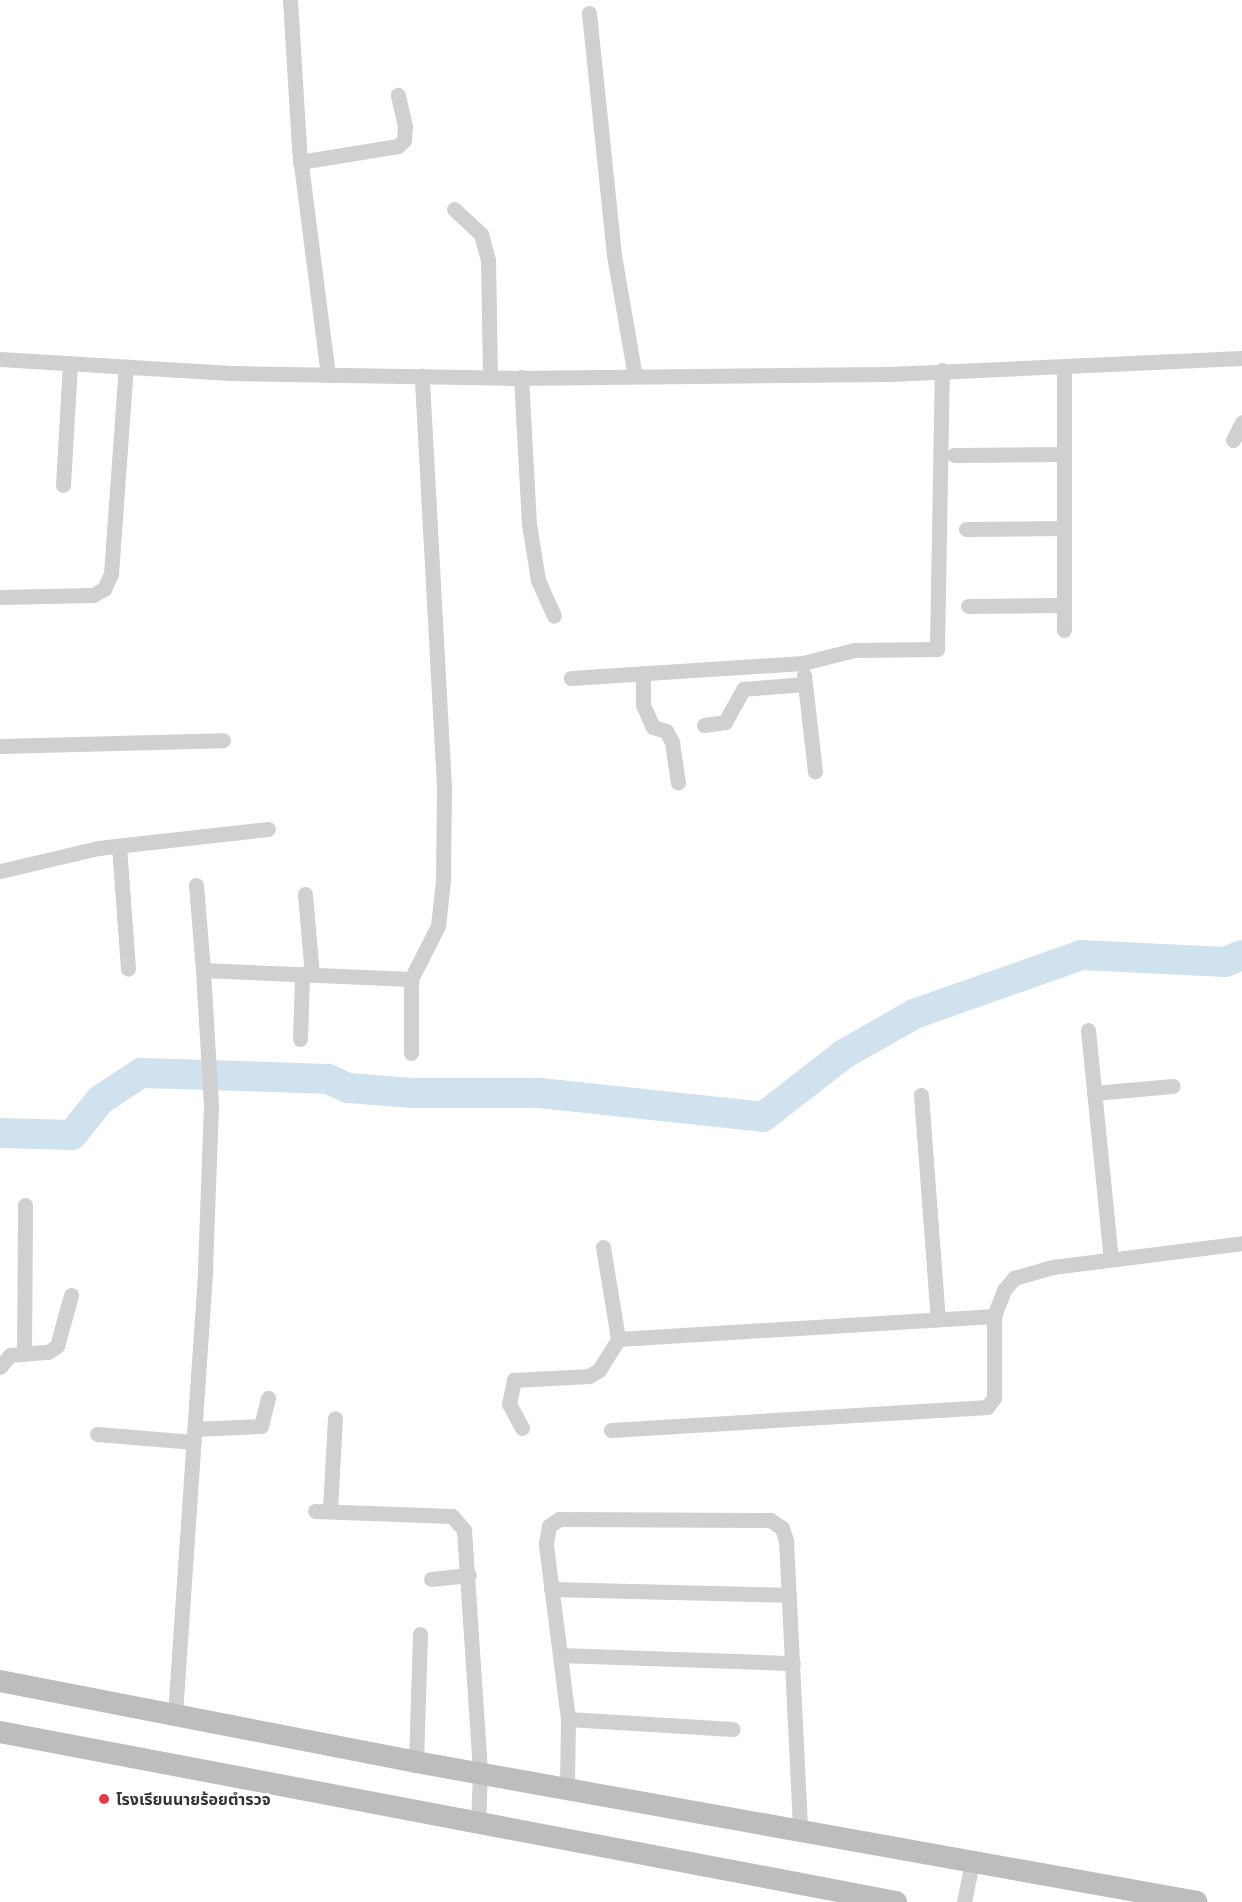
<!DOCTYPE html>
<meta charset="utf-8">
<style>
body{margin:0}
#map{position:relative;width:1242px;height:1902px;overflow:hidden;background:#fff;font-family:"PT Sans Narrow","Noto Sans Thai",sans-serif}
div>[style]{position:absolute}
.river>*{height:30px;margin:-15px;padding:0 15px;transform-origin:15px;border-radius:15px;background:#cfe2ee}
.street>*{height:15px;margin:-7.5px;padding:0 7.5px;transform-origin:7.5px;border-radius:7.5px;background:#d0d0d0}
.secondary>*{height:22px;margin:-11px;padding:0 11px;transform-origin:11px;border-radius:11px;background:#bdbdbd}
.dots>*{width:16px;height:16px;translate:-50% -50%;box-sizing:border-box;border:3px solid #fff;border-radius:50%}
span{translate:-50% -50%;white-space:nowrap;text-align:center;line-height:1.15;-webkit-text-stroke:6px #fff;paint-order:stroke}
.poi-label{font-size:16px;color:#333;font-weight:700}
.left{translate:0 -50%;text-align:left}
</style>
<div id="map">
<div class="river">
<i style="left:0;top:1133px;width:72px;rotate:1.6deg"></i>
<i style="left:72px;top:1135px;width:45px;rotate:-51.3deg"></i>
<i style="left:100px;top:1100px;width:49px;rotate:-33.4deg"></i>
<i style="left:141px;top:1073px;width:187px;rotate:1.8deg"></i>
<i style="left:328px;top:1079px;width:22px;rotate:24deg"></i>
<i style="left:348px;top:1088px;width:65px;rotate:4.4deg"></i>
<i style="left:413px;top:1093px;width:127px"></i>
<i style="left:540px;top:1093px;width:224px;rotate:6.1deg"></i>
<i style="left:763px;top:1117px;width:103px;rotate:-37.9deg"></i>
<i style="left:844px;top:1054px;width:81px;rotate:-29.7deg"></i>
<i style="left:914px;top:1014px;width:178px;rotate:-19.4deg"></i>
<i style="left:1082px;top:955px;width:143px;rotate:2.8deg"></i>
<i style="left:1225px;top:962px;width:18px;rotate:-22deg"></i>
</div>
<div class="street">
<i style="left:290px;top:0;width:149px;rotate:86.5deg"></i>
<i style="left:299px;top:149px;width:228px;rotate:82.7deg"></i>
<i style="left:589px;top:13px;width:243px;rotate:84.1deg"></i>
<i style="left:614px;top:255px;width:123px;rotate:80.2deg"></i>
<i style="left:300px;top:162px;width:99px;rotate:-9.3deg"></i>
<i style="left:398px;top:146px;width:8px;rotate:-45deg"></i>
<i style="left:404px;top:140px;width:14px;rotate:-86deg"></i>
<i style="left:405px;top:126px;width:32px;rotate:-103deg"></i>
<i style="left:454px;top:209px;width:37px;rotate:43deg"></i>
<i style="left:481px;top:234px;width:27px;rotate:75deg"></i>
<i style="left:488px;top:260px;width:117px;rotate:89deg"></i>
<i style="left:0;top:359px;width:231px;rotate:3.5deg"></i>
<i style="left:231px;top:373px;width:279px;rotate:1deg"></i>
<i style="left:510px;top:378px;width:380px;rotate:-0.6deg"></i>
<i style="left:890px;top:374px;width:352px;rotate:-2.6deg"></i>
<i style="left:521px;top:377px;width:147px;rotate:86.9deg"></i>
<i style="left:529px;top:524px;width:57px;rotate:80.9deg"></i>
<i style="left:538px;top:580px;width:39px;rotate:66deg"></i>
<i style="left:1233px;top:440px;width:20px;rotate:-63deg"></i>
<i style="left:954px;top:455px;width:109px;rotate:-0.5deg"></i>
<i style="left:63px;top:485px;width:122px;rotate:-86.7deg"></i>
<i style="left:966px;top:529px;width:97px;rotate:-0.6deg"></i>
<i style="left:0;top:597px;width:93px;rotate:-1.2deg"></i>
<i style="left:93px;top:595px;width:13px;rotate:-29deg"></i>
<i style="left:104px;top:589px;width:17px;rotate:-65deg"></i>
<i style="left:111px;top:574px;width:208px;rotate:-85.9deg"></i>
<i style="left:968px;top:606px;width:96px;rotate:-0.6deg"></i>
<i style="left:1064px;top:630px;width:263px;rotate:-90deg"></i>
<i style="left:643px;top:673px;width:32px;rotate:90deg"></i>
<i style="left:643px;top:705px;width:24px;rotate:66deg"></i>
<i style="left:653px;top:727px;width:14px;rotate:17deg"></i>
<i style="left:666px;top:731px;width:13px;rotate:61deg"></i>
<i style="left:672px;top:742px;width:41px;rotate:81.7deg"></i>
<i style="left:804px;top:675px;width:97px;rotate:83.5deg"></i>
<i style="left:571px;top:678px;width:232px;rotate:-3.7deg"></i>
<i style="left:803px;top:663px;width:53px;rotate:-14.3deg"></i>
<i style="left:854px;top:650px;width:83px;rotate:-0.7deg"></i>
<i style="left:937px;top:649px;width:279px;rotate:-89deg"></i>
<i style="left:704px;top:725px;width:21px;rotate:-8deg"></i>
<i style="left:725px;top:722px;width:38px;rotate:-61deg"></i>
<i style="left:743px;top:689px;width:62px;rotate:-4.6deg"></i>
<i style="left:0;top:746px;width:223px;rotate:-1.5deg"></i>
<i style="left:119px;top:846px;width:123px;rotate:85.8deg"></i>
<i style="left:0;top:871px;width:101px;rotate:-13.2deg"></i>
<i style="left:98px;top:848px;width:171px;rotate:-6.4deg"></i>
<i style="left:196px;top:885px;width:85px;rotate:85.3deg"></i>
<i style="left:305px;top:894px;width:81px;rotate:85.1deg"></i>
<i style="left:1088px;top:1030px;width:230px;rotate:84.3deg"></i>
<i style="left:300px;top:1039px;width:65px;rotate:-88.2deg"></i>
<i style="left:411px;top:1053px;width:74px;rotate:-90deg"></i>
<i style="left:411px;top:979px;width:59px;rotate:-63deg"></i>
<i style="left:438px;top:926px;width:45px;rotate:-83.7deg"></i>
<i style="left:443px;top:881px;width:94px;rotate:-89.4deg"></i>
<i style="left:444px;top:787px;width:412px;rotate:-93.1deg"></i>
<i style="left:1094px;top:1093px;width:79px;rotate:-5.1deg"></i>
<i style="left:921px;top:1095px;width:225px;rotate:85.7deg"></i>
<i style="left:603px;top:1247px;width:93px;rotate:80.7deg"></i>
<i style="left:24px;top:1354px;width:149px;rotate:-89.6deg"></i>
<i style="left:0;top:1367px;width:16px;rotate:-50deg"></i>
<i style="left:10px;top:1355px;width:38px;rotate:-5deg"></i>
<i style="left:48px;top:1352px;width:11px;rotate:-34deg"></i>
<i style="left:57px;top:1346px;width:53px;rotate:-74.6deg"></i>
<i style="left:522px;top:1428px;width:27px;rotate:-118deg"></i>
<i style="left:509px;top:1404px;width:25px;rotate:-78deg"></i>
<i style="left:514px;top:1380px;width:75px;rotate:-3.1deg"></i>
<i style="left:589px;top:1376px;width:12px;rotate:-31deg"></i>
<i style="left:599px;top:1370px;width:36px;rotate:-58deg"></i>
<i style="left:618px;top:1339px;width:377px;rotate:-3.5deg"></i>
<i style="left:195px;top:1429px;width:66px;rotate:-2.6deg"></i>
<i style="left:261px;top:1426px;width:29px;rotate:-76deg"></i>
<i style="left:611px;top:1430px;width:377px;rotate:-3.5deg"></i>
<i style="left:987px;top:1407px;width:11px;rotate:-52deg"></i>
<i style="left:994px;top:1398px;width:82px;rotate:-90deg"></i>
<i style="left:994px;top:1316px;width:28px;rotate:-69deg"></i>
<i style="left:1004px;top:1290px;width:16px;rotate:-50deg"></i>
<i style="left:1014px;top:1278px;width:41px;rotate:-15.8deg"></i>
<i style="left:1053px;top:1267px;width:191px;rotate:-7.2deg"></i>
<i style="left:97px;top:1434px;width:97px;rotate:4.7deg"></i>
<i style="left:330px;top:1510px;width:92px;rotate:-86.9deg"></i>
<i style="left:315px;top:1511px;width:137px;rotate:2.1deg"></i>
<i style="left:452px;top:1516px;width:18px;rotate:49deg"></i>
<i style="left:464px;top:1530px;width:244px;rotate:86.2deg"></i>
<i style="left:480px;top:1773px;width:49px;rotate:92.3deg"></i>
<i style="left:431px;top:1579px;width:38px;rotate:-6deg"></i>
<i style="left:551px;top:1589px;width:238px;rotate:1.4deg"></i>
<i style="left:560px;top:1655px;width:233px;rotate:2deg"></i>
<i style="left:175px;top:1714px;width:446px;rotate:-86.1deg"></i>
<i style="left:205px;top:1269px;width:164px;rotate:-87.9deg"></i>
<i style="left:211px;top:1105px;width:135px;rotate:-93.4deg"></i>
<i style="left:203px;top:970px;width:208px;rotate:2.5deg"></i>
<i style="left:568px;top:1719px;width:165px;rotate:3.5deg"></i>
<i style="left:416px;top:1762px;width:128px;rotate:-88.2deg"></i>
<i style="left:567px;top:1788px;width:69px;rotate:-89.2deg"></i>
<i style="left:568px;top:1719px;width:176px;rotate:-97.2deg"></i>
<i style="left:546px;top:1544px;width:18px;rotate:-81deg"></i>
<i style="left:549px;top:1526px;width:12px;rotate:-35deg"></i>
<i style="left:559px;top:1519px;width:211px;rotate:0.3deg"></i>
<i style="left:770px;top:1520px;width:14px;rotate:34deg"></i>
<i style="left:782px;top:1528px;width:13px;rotate:72deg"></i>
<i style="left:786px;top:1540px;width:291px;rotate:87.2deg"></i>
<i style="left:964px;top:1902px;width:41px;rotate:-78.7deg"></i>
</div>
<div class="secondary">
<i style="left:0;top:1681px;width:424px;rotate:11deg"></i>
<i style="left:416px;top:1762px;width:793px;rotate:10.16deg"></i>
<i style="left:0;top:1732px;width:912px;rotate:10.74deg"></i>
</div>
<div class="dots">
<i style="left:104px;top:1799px;background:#e63946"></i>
</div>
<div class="poi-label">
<span class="left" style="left:116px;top:1799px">โรงเรียนนายร้อยตำรวจ</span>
</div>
</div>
